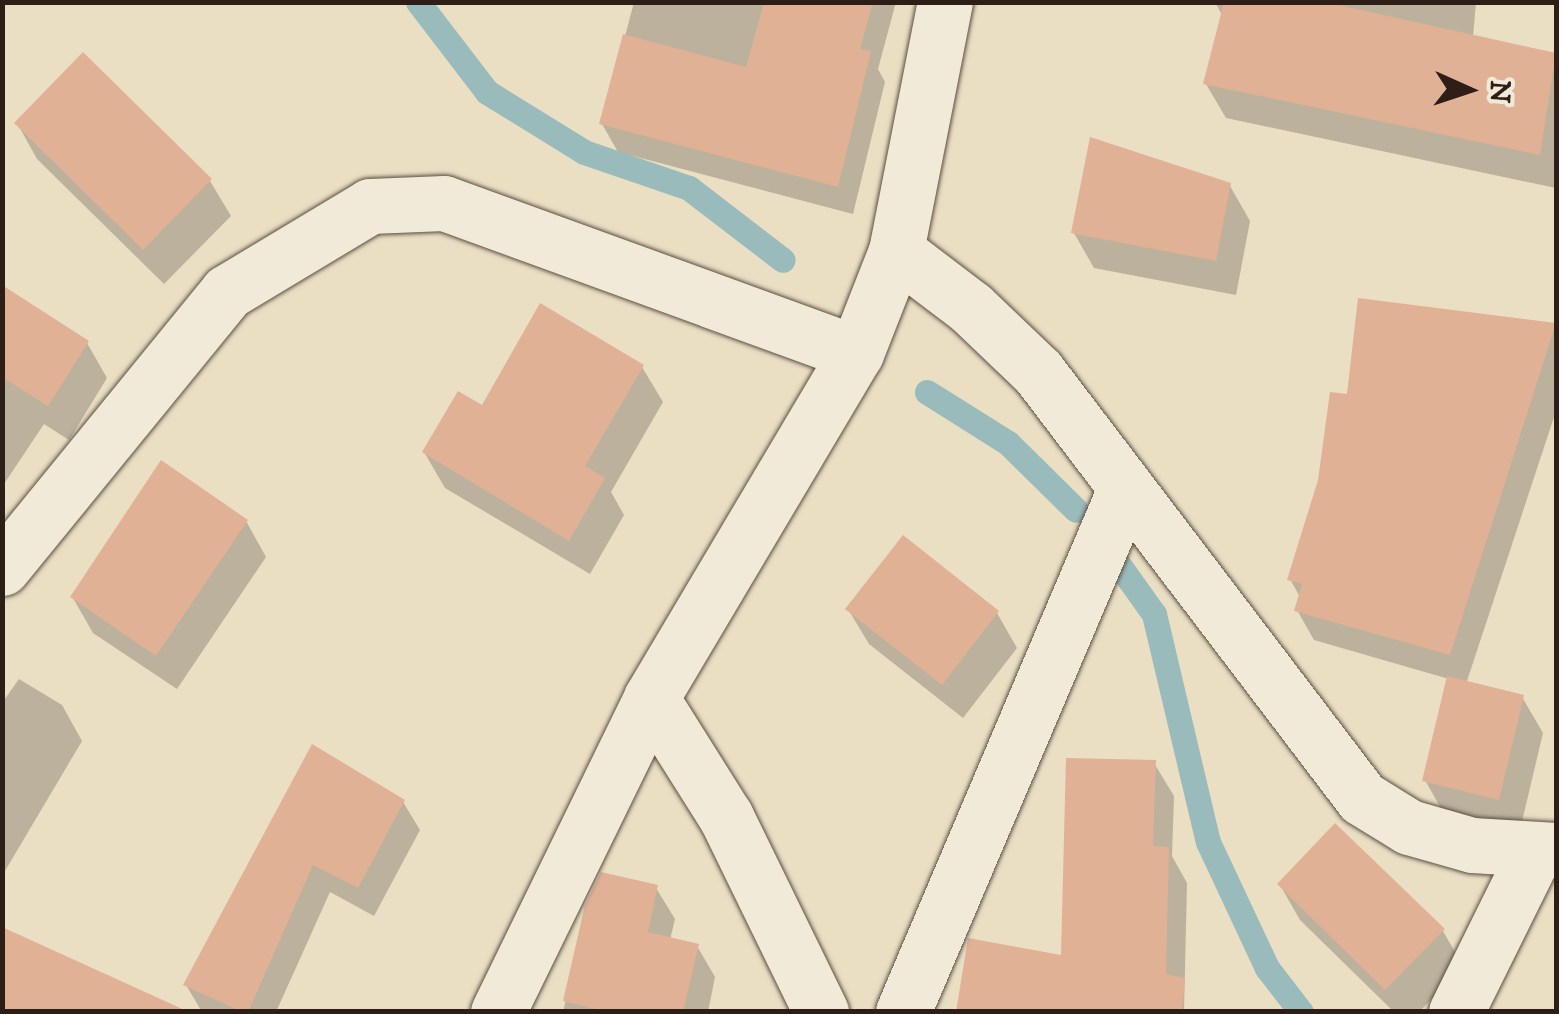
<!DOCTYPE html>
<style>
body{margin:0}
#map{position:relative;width:1559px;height:1014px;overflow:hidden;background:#eadec3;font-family:"IM FELL DW Pica",serif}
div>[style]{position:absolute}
.shadow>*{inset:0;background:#0003}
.stream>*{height:25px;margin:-12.5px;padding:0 12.5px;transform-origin:12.5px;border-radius:12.5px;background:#9abbbc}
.building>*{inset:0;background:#e1b195}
.roads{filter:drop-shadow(0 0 2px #5c4e42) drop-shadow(0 0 2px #5c4e42)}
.street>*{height:55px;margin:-27.5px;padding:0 27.5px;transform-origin:27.5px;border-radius:27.5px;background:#f1ead8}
span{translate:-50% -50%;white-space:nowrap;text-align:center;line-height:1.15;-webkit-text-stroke:8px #f1ead8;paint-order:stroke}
.frame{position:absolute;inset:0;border:5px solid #2d1e17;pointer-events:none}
.north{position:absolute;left:1419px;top:40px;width:100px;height:100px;-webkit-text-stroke:8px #f1ead8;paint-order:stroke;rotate:93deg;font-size:28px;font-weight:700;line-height:40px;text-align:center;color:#2d1e17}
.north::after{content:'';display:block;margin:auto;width:35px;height:45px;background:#2d1e17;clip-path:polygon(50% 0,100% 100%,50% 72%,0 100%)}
</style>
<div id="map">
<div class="shadow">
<i style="clip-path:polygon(634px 2px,896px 2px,878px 69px,885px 82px,853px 214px,618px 152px,602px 124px)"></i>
<i style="clip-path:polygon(1215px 2px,1476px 2px,1473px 37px,1556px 55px,1556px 188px,1226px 118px,1206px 84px,1223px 17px)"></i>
<i style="clip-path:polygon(17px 123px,210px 181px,231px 216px,164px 284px,37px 159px)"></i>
<i style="clip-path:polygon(1230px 186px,1250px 221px,1236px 295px,1094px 268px,1074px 233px)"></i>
<i style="clip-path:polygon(2px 288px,87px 343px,107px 378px,69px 440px,44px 424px,2px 487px)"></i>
<i style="clip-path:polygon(1360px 301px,1556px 325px,1556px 411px,1466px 684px,1522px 697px,1543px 733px,1519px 834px,1445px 816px,1425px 780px,1449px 679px,1314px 640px,1297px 610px,1300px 597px,1290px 579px,1349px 397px)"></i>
<i style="clip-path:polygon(642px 367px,663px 402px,611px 492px,624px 515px,590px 574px,445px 488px,424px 452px,483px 408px)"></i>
<i style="clip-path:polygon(246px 521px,266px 557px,177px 689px,93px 633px,73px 598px)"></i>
<i style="clip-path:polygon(848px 609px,997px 613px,1017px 648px,963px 718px,869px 644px)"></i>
<i style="clip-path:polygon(19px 679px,62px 705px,82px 741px,2px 876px,2px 703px)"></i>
<i style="clip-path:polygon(313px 747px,403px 802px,420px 830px,374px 916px,330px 892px,276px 1012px,202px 1012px,186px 985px)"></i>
<i style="clip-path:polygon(1154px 763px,1174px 796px,1172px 856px,1187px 883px,1184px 1012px,958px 1012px,1063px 958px)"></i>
<i style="clip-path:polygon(1280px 885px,1443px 931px,1463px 966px,1419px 1012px,1394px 1012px,1300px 920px)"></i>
<i style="clip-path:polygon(656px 888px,675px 919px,670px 940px,697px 946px,715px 977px,708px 1012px,563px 1012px,588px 905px)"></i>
</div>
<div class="stream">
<i style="left:418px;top:2px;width:113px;rotate:52.5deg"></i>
<i style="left:487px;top:92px;width:114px;rotate:31.7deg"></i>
<i style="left:584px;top:152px;width:111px;rotate:18.9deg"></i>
<i style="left:689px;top:188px;width:118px;rotate:37.5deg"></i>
<i style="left:927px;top:392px;width:96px;rotate:32.2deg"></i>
<i style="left:1008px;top:443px;width:95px;rotate:44.6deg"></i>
<i style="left:1114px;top:558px;width:69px;rotate:54.5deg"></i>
<i style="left:1154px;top:614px;width:234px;rotate:76.7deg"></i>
<i style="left:1208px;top:842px;width:139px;rotate:64.9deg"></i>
<i style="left:1267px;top:968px;width:56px;rotate:52.3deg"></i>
</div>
<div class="building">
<i style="clip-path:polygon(764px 2px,873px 2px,860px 49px,871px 51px,838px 187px,599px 124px,623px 34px,746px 67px)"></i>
<i style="clip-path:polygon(1224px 2px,1325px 2px,1556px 53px,1540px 155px,1203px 84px)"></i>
<i style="clip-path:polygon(83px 52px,212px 179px,143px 250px,14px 123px)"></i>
<i style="clip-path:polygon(1090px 137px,1231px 183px,1216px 261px,1071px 233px)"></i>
<i style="clip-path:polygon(2px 285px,89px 341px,48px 406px,2px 377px)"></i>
<i style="clip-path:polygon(1358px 298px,1556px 323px,1450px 655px,1294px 611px,1302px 584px,1287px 580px,1318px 480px,1330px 392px,1347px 394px)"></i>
<i style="clip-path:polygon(540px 303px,644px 365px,585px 466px,605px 478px,569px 541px,422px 452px,458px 391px,482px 405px)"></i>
<i style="clip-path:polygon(161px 460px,248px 520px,156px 656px,70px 597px)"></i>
<i style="clip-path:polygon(903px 535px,999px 611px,942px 685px,845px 609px)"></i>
<i style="clip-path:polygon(1447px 676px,1524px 695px,1499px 800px,1422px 781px)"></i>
<i style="clip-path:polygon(312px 744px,405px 800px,358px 888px,313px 865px,248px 1012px,242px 1012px,183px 985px)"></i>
<i style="clip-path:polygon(1066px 758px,1156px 760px,1153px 846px,1169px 847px,1166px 974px,1185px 978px,1182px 1012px,956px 1012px,968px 938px,1061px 955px)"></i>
<i style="clip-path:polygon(1335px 823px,1445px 929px,1385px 990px,1277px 884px)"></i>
<i style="clip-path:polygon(601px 872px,658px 885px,648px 932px,699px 944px,683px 1012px,607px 1012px,563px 1001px,585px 905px)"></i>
<i style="clip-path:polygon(2px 927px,189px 1012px,2px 1012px)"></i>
</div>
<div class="roads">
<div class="street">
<i style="left:896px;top:251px;width:94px;rotate:37.2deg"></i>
<i style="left:971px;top:308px;width:93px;rotate:43.7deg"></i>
<i style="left:1038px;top:372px;width:535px;rotate:52.74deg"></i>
<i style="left:1362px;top:798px;width:55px;rotate:31.7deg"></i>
<i style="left:1409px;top:827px;width:66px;rotate:15.9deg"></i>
<i style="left:1472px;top:845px;width:84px;rotate:3.4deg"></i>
<i style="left:2px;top:568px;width:356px;rotate:-50.8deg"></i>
<i style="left:227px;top:292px;width:167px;rotate:-31deg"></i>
<i style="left:370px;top:206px;width:74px;rotate:-2.3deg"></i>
<i style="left:444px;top:203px;width:438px;rotate:20deg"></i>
<i style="left:651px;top:698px;width:141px;rotate:57.8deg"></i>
<i style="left:726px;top:817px;width:217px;rotate:64deg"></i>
<i style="left:498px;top:1012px;width:349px;rotate:-64deg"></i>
<i style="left:651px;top:698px;width:401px;rotate:-59.3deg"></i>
<i style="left:856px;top:353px;width:110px;rotate:-68.6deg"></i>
<i style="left:896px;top:251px;width:254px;rotate:-78.9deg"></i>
<i style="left:903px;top:1012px;width:568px;rotate:-67deg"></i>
<i style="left:1456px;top:1012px;width:176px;rotate:-63.7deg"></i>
</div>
</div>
<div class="frame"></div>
<div class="north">N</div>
</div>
